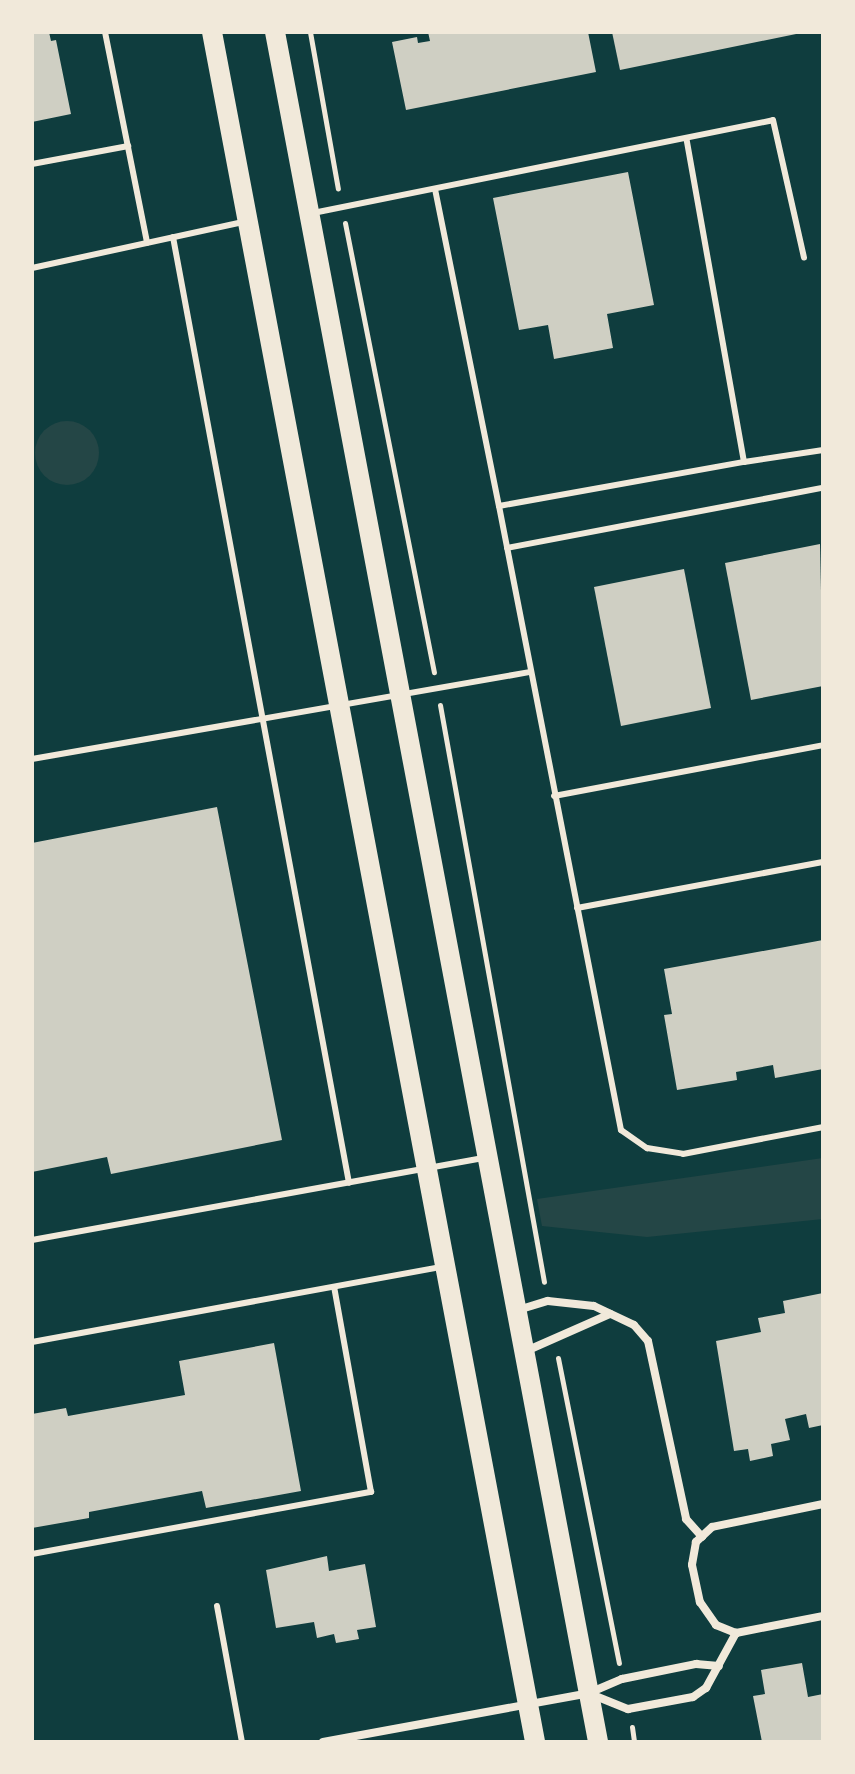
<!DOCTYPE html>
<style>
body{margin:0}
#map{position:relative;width:855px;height:1774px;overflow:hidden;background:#0f3d3e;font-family:"Varela Round",sans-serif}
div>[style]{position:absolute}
.green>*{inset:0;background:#244646}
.round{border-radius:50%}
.building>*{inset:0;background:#cfcfc3}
.path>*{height:5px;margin:-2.5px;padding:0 2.5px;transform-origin:2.5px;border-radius:2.5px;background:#f1e9da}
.service>*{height:6px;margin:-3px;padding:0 3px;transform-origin:3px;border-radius:3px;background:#f1e9da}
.minor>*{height:8px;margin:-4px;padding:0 4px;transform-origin:4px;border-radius:4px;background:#f1e9da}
.primary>*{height:20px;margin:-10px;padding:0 10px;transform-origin:10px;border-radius:10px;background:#f1e9da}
span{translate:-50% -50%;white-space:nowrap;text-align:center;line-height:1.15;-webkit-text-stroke:7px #f1e9da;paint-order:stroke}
.frame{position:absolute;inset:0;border:34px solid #f1e9da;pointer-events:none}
</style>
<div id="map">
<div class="green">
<i class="round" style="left:35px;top:421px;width:64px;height:64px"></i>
<i style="clip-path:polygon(823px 1158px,823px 1219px,647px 1237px,542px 1226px,537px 1199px)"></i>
</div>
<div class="building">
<i style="clip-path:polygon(32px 32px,49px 32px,51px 41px,56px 40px,71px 114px,32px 122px)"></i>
<i style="clip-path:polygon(428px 32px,588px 32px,596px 72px,406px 110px,392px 42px,417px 37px,418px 43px,430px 41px)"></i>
<i style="clip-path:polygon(612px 32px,801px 32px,801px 33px,620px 70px)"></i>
<i style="clip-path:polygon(628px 172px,654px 305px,607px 314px,613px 348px,554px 359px,548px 325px,519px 330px,493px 198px)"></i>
<i style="clip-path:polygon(820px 544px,823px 686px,751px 700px,725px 563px)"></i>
<i style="clip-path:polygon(684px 569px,711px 708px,621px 726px,594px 587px)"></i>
<i style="clip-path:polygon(217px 807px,282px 1140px,111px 1174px,107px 1157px,32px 1172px,32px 843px)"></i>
<i style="clip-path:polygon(823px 940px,823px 1069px,775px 1078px,773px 1065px,736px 1072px,737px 1080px,677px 1090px,664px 1015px,672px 1014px,664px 969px)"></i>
<i style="clip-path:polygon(823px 1293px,823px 1425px,809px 1428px,806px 1414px,785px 1419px,790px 1440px,771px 1444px,773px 1456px,750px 1461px,748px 1449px,734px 1451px,716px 1341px,761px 1332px,758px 1318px,785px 1313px,783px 1301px)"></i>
<i style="clip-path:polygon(274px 1343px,301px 1491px,206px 1508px,202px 1491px,89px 1512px,89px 1518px,32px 1528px,32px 1414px,66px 1408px,68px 1416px,185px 1395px,179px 1361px)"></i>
<i style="clip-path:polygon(327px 1556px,329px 1571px,365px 1564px,376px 1627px,357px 1630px,359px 1639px,336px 1643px,334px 1634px,317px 1638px,314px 1622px,276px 1628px,266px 1570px)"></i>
<i style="clip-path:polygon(802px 1663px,808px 1697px,823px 1694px,823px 1742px,762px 1742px,753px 1696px,765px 1694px,761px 1670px)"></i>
</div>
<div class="path">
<i style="left:310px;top:32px;width:159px;rotate:79.9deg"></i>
<i style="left:345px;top:223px;width:458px;rotate:78.8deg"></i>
<i style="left:440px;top:705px;width:586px;rotate:79.78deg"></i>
<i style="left:558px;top:1358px;width:311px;rotate:78.7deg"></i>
<i style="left:632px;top:1727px;width:15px;rotate:82deg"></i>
</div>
<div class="service">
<i style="left:105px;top:32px;width:215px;rotate:78.7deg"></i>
<i style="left:32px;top:164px;width:98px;rotate:-10.6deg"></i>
<i style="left:435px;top:189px;width:323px;rotate:78.6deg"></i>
<i style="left:499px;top:506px;width:249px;rotate:-10.2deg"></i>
<i style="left:744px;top:462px;width:329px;rotate:-100.1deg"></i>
<i style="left:313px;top:213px;width:469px;rotate:-11.4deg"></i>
<i style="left:773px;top:120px;width:141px;rotate:77.3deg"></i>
<i style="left:173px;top:237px;width:962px;rotate:79.46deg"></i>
<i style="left:32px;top:268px;width:216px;rotate:-12.3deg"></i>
<i style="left:744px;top:462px;width:80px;rotate:-8.6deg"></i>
<i style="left:499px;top:506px;width:636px;rotate:78.94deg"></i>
<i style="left:621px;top:1130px;width:32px;rotate:35deg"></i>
<i style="left:647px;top:1148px;width:36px;rotate:9deg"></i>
<i style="left:683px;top:1154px;width:143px;rotate:-10.9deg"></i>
<i style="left:507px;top:548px;width:322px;rotate:-10.8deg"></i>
<i style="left:32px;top:759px;width:506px;rotate:-9.91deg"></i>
<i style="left:554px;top:796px;width:274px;rotate:-10.7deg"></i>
<i style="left:577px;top:908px;width:250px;rotate:-10.6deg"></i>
<i style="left:32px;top:1240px;width:460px;rotate:-10.3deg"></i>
<i style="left:32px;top:1342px;width:416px;rotate:-10.4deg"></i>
<i style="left:32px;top:1554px;width:345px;rotate:-10.4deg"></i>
<i style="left:371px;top:1492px;width:208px;rotate:-100.2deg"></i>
<i style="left:217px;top:1606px;width:138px;rotate:79.6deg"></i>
</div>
<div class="minor">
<i style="left:518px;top:1310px;width:31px;rotate:-17deg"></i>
<i style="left:548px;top:1301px;width:46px;rotate:6.2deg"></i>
<i style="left:594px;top:1306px;width:44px;rotate:25.4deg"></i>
<i style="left:634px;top:1325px;width:21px;rotate:49deg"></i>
<i style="left:648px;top:1341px;width:182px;rotate:77.9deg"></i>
<i style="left:686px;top:1519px;width:24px;rotate:48deg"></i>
<i style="left:526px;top:1351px;width:92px;rotate:-23.8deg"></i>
<i style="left:823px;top:1504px;width:113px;rotate:168.3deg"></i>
<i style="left:712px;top:1527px;width:22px;rotate:137deg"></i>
<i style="left:696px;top:1542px;width:23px;rotate:100deg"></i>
<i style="left:692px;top:1565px;width:38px;rotate:78deg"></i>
<i style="left:700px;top:1602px;width:28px;rotate:55deg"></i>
<i style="left:716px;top:1625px;width:22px;rotate:22deg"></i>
<i style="left:736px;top:1633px;width:89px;rotate:-11.1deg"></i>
<i style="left:593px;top:1695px;width:38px;rotate:22deg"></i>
<i style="left:628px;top:1709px;width:66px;rotate:-10.5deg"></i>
<i style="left:693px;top:1697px;width:16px;rotate:-35deg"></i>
<i style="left:706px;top:1688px;width:63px;rotate:-61.4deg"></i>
<i style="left:323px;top:1742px;width:270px;rotate:-10.4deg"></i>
<i style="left:589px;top:1693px;width:36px;rotate:-23deg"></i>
<i style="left:622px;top:1679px;width:76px;rotate:-11.5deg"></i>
<i style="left:696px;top:1664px;width:23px;rotate:5deg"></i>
</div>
<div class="primary">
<i style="left:212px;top:32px;width:1740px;rotate:79.3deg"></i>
<i style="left:275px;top:32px;width:1740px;rotate:79.3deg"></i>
</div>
<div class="frame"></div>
</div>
